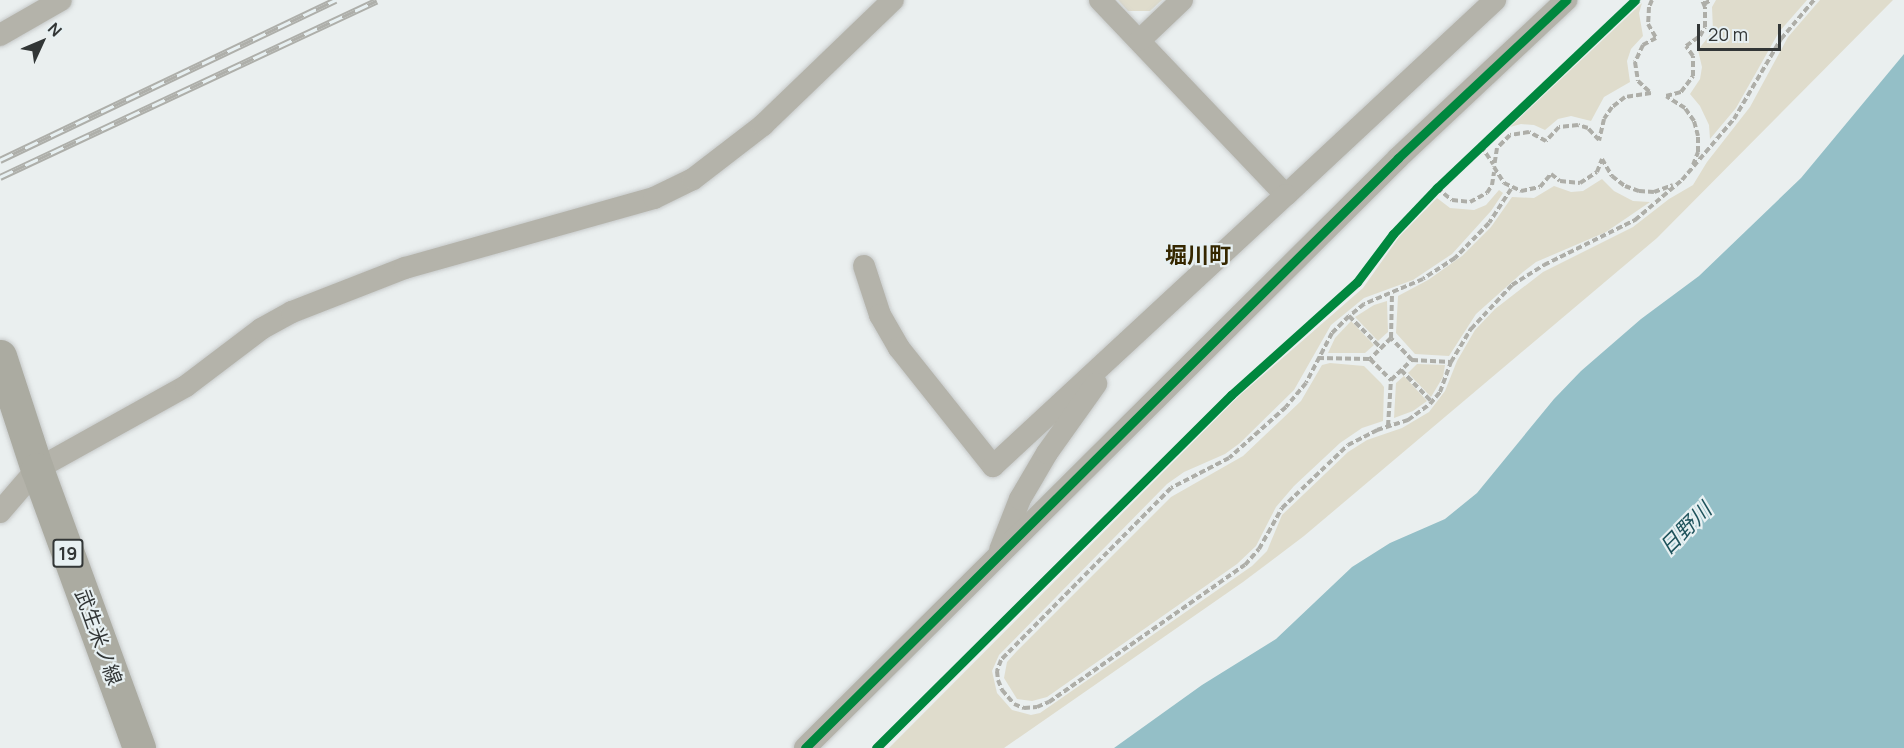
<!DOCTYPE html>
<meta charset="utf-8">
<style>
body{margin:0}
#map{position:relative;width:1904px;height:748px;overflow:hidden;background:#eaefef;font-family:Manrope,"Noto Sans JP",sans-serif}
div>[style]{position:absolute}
.green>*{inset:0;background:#dfdccc}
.water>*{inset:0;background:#94bfc7}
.path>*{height:4px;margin-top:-2px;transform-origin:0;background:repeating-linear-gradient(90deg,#aeaea8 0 6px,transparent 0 9px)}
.roads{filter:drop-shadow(0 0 2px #c6c9c9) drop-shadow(0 0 2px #c6c9c9)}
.minor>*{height:22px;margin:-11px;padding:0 11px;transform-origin:11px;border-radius:11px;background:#b4b3aa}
.primary>*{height:33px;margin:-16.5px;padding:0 16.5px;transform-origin:16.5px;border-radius:16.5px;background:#ababa1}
.rail>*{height:7px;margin-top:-3.5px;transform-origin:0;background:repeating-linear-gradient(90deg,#e7f0f2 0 14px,#aeafaa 0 28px);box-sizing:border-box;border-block:2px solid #aeafaa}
.cycleway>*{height:9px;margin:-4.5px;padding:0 4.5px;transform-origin:4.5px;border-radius:4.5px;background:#00873e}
span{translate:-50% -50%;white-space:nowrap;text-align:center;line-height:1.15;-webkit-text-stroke:4.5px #e7f0f2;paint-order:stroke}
.shield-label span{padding:2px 4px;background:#e7f0f2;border:2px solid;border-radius:4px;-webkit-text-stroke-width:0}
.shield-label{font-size:18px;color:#323636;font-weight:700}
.street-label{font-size:20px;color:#323636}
.water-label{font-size:21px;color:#1f535c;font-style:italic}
.quarter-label{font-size:22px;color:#352700;font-weight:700}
.north{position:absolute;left:12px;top:12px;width:60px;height:60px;-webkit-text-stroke:4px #e7f0f2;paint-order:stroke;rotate:46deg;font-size:16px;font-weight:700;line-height:24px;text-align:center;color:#323636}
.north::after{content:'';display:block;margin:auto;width:21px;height:27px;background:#323636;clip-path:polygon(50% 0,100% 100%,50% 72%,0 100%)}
.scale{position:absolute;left:1697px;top:24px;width:84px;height:27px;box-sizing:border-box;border:3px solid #323636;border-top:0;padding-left:8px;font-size:18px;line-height:21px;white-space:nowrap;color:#323636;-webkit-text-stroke:4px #e7f0f2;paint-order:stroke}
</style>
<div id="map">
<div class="green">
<i style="clip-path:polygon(1118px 0,1162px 0,1150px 11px,1128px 11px)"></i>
<i style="clip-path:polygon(1716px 0,1807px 0,1779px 32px,1736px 108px,1710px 139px,1709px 125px,1700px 106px,1690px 94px,1700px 79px,1702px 67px,1698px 50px,1713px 31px,1712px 7px)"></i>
<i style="clip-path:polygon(1820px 0,1893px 0,1657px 238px,1304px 536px,1243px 582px,1004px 748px,889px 748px,1238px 397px,1363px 288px,1399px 237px,1437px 198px,1450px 208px,1474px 210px,1486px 205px,1499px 190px,1503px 193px,1491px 211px,1452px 254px,1413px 280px,1364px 298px,1331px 325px,1294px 390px,1240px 443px,1225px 454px,1184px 472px,1167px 484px,999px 655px,992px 671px,997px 693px,1012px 710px,1031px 715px,1040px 713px,1252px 566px,1267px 551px,1282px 515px,1348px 452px,1367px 440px,1402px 428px,1429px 412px,1445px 391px,1457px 361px,1475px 330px,1495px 309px,1543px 272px,1633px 227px,1669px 199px,1693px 185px,1707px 162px,1750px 107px,1788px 37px)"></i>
<i style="clip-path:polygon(1642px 3px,1639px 13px,1643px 36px,1631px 49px,1627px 61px,1630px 82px,1604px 97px,1591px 121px,1571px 116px,1558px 119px,1545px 130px,1534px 125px,1521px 124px,1510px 127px)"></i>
<i style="clip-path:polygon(1602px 179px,1614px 191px,1633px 201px,1650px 202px,1606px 232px,1536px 262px,1523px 272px,1476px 314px,1449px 356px,1415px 354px,1396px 333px,1398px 296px,1428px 280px,1462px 256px,1491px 227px,1512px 197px,1534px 198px,1554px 186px,1571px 192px,1583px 191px)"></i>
<i style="clip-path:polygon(1387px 301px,1388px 332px,1378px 341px,1355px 317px,1374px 305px)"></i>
<i style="clip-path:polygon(1351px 321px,1374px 345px,1365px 353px,1328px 353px,1335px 338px)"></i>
<i style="clip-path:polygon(1330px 363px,1364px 366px,1381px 383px,1384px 387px,1383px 421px,1362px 428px,1340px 443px,1294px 486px,1276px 507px,1256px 546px,1237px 564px,1047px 697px,1032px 701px,1017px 699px,1004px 678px,1007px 662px,1017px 651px,1171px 497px,1243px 456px,1301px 401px,1322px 365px)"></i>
<i style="clip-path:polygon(1417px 364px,1445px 365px,1443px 377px,1431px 397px,1408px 373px)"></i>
<i style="clip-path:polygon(1404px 376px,1427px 401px,1413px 411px,1394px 418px,1396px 383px)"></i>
</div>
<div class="water">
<i style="clip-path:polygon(1904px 54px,1904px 748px,1114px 748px,1202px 685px,1276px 639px,1352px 567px,1390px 543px,1445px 519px,1477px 493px,1554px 399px,1581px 371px,1641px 319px,1699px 276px,1801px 178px)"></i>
</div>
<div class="path">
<i style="left:1652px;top:0;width:8px;rotate:113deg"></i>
<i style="left:1649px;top:7px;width:17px;rotate:93deg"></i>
<i style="left:1648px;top:24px;width:16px;rotate:60deg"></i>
<i style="left:1656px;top:38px;width:15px;rotate:152deg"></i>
<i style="left:1643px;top:45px;width:19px;rotate:115deg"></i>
<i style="left:1635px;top:62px;width:19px;rotate:81deg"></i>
<i style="left:1638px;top:81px;width:18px;rotate:43deg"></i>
<i style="left:1651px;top:93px;width:26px;rotate:171deg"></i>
<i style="left:1625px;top:97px;width:16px;rotate:142deg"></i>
<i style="left:1612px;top:107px;width:14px;rotate:124deg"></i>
<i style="left:1604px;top:119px;width:22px;rotate:103deg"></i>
<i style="left:1599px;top:140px;width:16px;rotate:-133deg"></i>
<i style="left:1588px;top:128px;width:10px;rotate:-163deg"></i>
<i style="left:1578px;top:125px;width:19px;rotate:174deg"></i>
<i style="left:1559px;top:127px;width:19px;rotate:133deg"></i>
<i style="left:1546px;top:141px;width:19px;rotate:-152deg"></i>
<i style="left:1529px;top:132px;width:19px;rotate:171deg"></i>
<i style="left:1510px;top:135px;width:18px;rotate:135deg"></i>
<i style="left:1497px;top:148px;width:19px;rotate:99deg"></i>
<i style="left:1494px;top:167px;width:19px;rotate:58deg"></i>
<i style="left:1504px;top:183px;width:19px;rotate:25deg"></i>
<i style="left:1521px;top:191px;width:19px;rotate:-12deg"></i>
<i style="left:1540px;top:187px;width:17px;rotate:-50deg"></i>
<i style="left:1551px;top:174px;width:11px;rotate:38deg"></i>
<i style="left:1560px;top:181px;width:20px;rotate:6deg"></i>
<i style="left:1580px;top:183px;width:20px;rotate:-33deg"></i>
<i style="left:1597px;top:172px;width:14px;rotate:-69deg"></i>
<i style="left:1602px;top:159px;width:20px;rotate:60deg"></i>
<i style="left:1612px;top:176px;width:16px;rotate:38deg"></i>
<i style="left:1625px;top:186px;width:15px;rotate:20deg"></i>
<i style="left:1639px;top:191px;width:15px;rotate:4deg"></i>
<i style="left:1654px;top:192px;width:20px;rotate:-20deg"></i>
<i style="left:1704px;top:4px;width:8px;rotate:-30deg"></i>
<i style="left:1481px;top:146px;width:22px;rotate:56deg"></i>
<i style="left:1693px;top:165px;width:14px;rotate:-69deg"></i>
<i style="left:1698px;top:152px;width:16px;rotate:-90deg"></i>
<i style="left:1698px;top:136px;width:16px;rotate:-105deg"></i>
<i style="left:1694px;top:121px;width:16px;rotate:-125deg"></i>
<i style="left:1685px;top:108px;width:22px;rotate:-148deg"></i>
<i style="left:1666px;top:96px;width:16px;rotate:-15deg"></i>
<i style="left:1681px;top:92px;width:20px;rotate:-53deg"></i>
<i style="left:1693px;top:76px;width:20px;rotate:-90deg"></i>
<i style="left:1693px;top:56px;width:12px;rotate:-125deg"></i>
<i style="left:1686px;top:46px;width:17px;rotate:-36deg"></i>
<i style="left:1700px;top:36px;width:10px;rotate:-61deg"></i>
<i style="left:1705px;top:27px;width:20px;rotate:-90deg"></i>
<i style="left:1705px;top:7px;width:8px;rotate:-113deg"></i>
<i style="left:1437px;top:188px;width:19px;rotate:39deg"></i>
<i style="left:1452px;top:200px;width:18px;rotate:6deg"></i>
<i style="left:1470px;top:202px;width:19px;rotate:-28deg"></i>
<i style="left:1487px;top:193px;width:9px;rotate:-58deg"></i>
<i style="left:1492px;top:185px;width:13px;rotate:-81deg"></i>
<i style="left:1511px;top:189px;width:40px;rotate:122.9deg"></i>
<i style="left:1489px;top:223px;width:49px;rotate:134.2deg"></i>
<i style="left:1455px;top:258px;width:38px;rotate:147deg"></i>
<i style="left:1423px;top:279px;width:64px;rotate:157deg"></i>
<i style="left:1364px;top:304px;width:19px;rotate:141deg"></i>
<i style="left:1349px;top:316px;width:24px;rotate:135deg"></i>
<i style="left:1332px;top:333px;width:56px;rotate:117.5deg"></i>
<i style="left:1306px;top:383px;width:31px;rotate:130deg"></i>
<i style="left:1286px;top:407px;width:76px;rotate:138.2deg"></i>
<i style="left:1229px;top:458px;width:65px;rotate:152.7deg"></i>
<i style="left:1171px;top:488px;width:242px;rotate:134.7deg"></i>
<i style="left:1001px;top:660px;width:12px;rotate:110deg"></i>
<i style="left:997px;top:671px;width:9px;rotate:84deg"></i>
<i style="left:998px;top:680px;width:11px;rotate:68deg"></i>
<i style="left:1002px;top:690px;width:18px;rotate:49deg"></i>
<i style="left:1014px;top:704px;width:11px;rotate:22deg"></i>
<i style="left:1024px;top:708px;width:13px;rotate:-4deg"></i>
<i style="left:1037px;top:707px;width:13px;rotate:-23deg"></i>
<i style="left:1049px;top:702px;width:239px;rotate:-35deg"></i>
<i style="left:1245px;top:565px;width:21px;rotate:-49deg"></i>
<i style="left:1259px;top:549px;width:47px;rotate:-60.7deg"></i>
<i style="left:1282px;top:508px;width:91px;rotate:-43.7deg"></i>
<i style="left:1348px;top:445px;width:33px;rotate:-27deg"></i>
<i style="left:1377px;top:430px;width:33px;rotate:-18deg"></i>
<i style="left:1408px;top:420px;width:27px;rotate:-36deg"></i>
<i style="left:1430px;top:404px;width:16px;rotate:-50deg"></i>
<i style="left:1440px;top:392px;width:32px;rotate:-70deg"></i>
<i style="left:1451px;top:362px;width:39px;rotate:-59deg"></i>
<i style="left:1471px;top:329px;width:60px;rotate:-47deg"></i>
<i style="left:1512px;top:285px;width:38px;rotate:-32deg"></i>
<i style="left:1544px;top:265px;width:102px;rotate:-26.3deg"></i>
<i style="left:1635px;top:220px;width:62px;rotate:-40.4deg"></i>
<i style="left:1682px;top:180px;width:80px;rotate:-49.6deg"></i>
<i style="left:1734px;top:119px;width:93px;rotate:-59.6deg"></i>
<i style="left:1781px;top:39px;width:51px;rotate:-49.8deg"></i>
<i style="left:1349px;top:316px;width:45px;rotate:45deg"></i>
<i style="left:1391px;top:338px;width:30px;rotate:135deg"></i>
<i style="left:1370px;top:359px;width:30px;rotate:45deg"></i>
<i style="left:1391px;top:380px;width:29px;rotate:-44deg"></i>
<i style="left:1412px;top:360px;width:30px;rotate:-134deg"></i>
<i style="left:1391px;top:338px;width:44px;rotate:-88.7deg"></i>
<i style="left:1318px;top:358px;width:52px;rotate:1.1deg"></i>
<i style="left:1412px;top:360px;width:39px;rotate:3deg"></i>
<i style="left:1401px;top:370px;width:45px;rotate:45.9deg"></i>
<i style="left:1388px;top:426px;width:46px;rotate:-86.3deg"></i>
<i style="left:876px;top:748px;width:501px;rotate:-44.84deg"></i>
<i style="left:1231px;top:395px;width:169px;rotate:-41.9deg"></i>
<i style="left:1357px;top:282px;width:60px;rotate:-53.1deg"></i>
<i style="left:1393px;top:234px;width:64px;rotate:-46.3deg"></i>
<i style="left:1437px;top:188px;width:273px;rotate:-43.5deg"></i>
</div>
<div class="roads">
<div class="minor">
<i style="left:1100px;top:0;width:269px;rotate:46.4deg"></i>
<i style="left:1286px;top:195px;width:286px;rotate:-43deg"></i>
<i style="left:0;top:35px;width:70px;rotate:-29.8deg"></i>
<i style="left:1140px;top:40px;width:58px;rotate:-43.6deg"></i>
<i style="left:864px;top:266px;width:52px;rotate:71.9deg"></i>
<i style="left:880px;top:315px;width:38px;rotate:60deg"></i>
<i style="left:899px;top:348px;width:151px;rotate:51.5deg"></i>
<i style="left:993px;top:466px;width:399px;rotate:-42.8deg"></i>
<i style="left:0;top:512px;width:57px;rotate:-49.3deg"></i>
<i style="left:37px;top:469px;width:171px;rotate:-29.1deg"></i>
<i style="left:186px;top:386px;width:94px;rotate:-37.2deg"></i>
<i style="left:261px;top:329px;width:35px;rotate:-29deg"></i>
<i style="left:292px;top:312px;width:121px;rotate:-21.3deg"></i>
<i style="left:405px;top:268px;width:259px;rotate:-15.7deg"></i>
<i style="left:654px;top:198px;width:43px;rotate:-26deg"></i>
<i style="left:693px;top:179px;width:88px;rotate:-37.6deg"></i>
<i style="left:763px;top:125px;width:180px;rotate:-43.9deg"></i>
<i style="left:1000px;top:550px;width:55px;rotate:-68.6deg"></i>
<i style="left:1020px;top:499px;width:53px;rotate:-59.6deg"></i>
<i style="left:1047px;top:453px;width:85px;rotate:-54.6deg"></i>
<i style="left:805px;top:748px;width:837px;rotate:-44.85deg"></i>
<i style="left:1398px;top:158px;width:231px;rotate:-43.2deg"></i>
</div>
<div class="primary">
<i style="left:0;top:356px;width:119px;rotate:71.9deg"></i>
<i style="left:37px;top:469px;width:297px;rotate:69.9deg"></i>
</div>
</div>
<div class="rail">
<i style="left:0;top:160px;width:372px;rotate:-25.5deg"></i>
<i style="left:0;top:177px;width:416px;rotate:-25.1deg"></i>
</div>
<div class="cycleway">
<i style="left:805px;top:748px;width:837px;rotate:-44.85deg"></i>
<i style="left:1398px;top:158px;width:231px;rotate:-43.2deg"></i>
<i style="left:876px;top:748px;width:501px;rotate:-44.84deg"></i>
<i style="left:1231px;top:395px;width:169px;rotate:-41.9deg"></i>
<i style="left:1357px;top:282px;width:60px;rotate:-53.1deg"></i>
<i style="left:1393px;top:234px;width:64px;rotate:-46.3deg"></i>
<i style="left:1437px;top:188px;width:273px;rotate:-43.5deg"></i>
</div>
<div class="shield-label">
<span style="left:68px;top:553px">19</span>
</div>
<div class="street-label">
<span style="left:99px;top:637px;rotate:70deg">武生米ノ線</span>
</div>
<div class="water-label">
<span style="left:1685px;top:528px;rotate:-45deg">日野川</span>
</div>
<div class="quarter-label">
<span style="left:1198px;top:256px">堀川町</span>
</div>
<div class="north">N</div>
<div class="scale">20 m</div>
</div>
